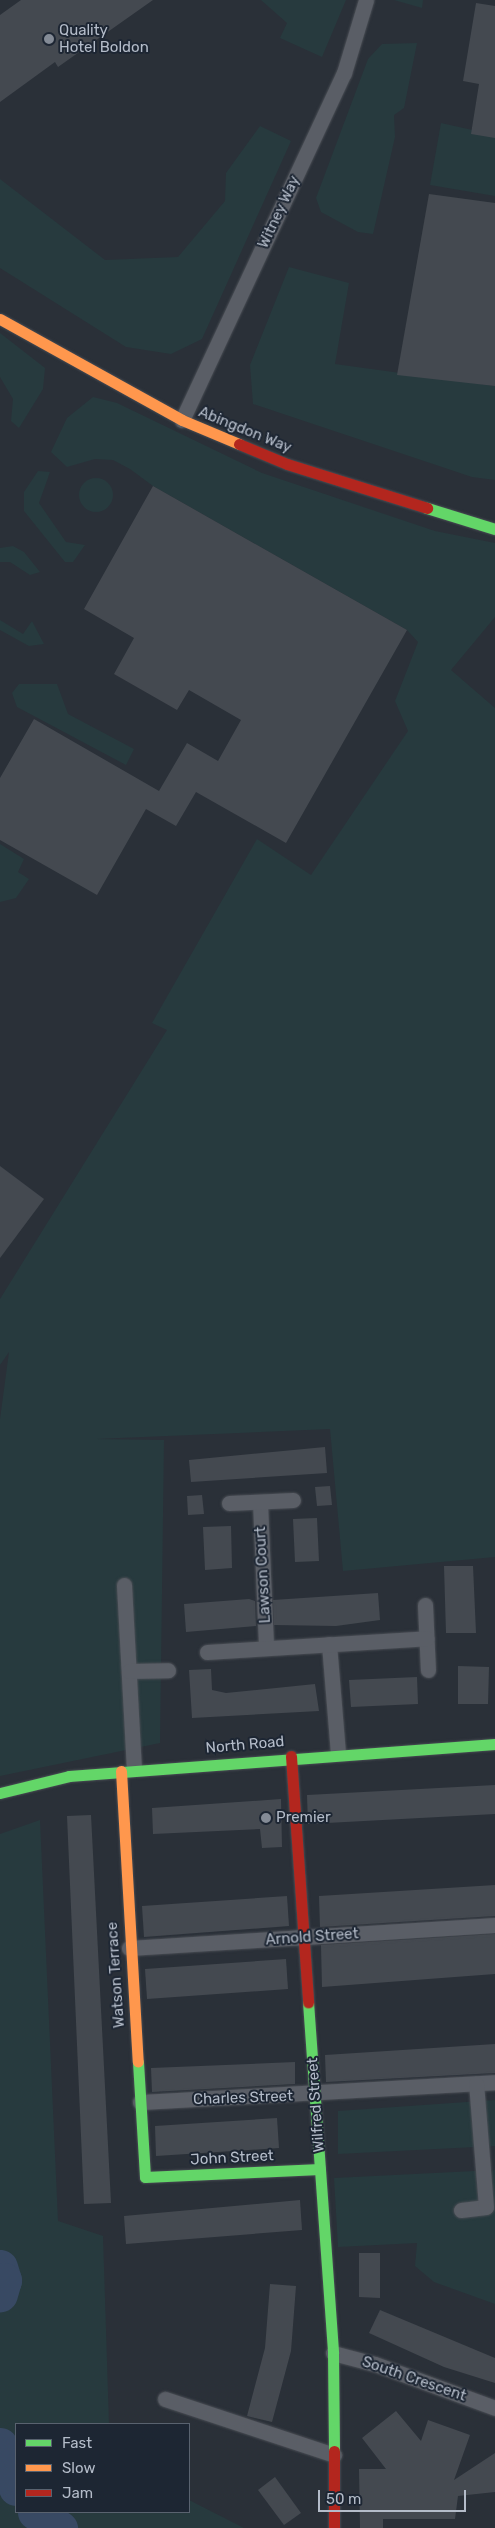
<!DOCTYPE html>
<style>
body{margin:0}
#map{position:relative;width:495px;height:2528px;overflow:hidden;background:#2a3038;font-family:Rubik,sans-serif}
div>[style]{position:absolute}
.green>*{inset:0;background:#273a3e}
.round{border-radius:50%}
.river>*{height:35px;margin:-17.5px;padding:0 17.5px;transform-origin:17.5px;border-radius:17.5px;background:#384963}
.building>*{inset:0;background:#444950}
.roads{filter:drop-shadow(0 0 1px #484c53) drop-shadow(0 0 1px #484c53)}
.street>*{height:15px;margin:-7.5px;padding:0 7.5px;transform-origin:7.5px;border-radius:7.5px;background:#5a5e66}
.fast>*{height:11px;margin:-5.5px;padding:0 5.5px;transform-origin:5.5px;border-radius:5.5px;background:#63d668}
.slow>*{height:11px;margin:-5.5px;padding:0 5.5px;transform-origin:5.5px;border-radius:5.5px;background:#ff974d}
.jam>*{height:11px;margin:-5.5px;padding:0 5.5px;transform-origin:5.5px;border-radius:5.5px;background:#b3261e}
.dots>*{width:14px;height:14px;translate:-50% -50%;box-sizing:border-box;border:2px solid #1d2633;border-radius:50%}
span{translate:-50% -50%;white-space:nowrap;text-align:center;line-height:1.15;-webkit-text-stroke:4px #1d2633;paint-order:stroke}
.poi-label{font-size:15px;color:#b4bcc9}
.left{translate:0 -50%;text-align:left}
.street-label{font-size:15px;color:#b4bcc9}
.legend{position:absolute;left:15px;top:2423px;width:175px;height:90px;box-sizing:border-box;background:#1d2633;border:1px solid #59626f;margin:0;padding:6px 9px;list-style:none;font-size:15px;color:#b4bcc9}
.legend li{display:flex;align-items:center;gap:10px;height:25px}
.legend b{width:25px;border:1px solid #59626f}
.scale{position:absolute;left:318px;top:2490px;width:148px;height:22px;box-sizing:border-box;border:2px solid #b4bcc9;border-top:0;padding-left:6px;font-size:15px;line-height:18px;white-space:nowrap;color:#b4bcc9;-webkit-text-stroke:4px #1d2633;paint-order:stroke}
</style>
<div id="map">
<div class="green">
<i style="clip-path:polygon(261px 0,346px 0,322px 57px,280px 38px,287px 23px)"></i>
<i style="clip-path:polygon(394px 0,423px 0,422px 8px)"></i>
<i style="clip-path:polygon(417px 43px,404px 108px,394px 115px,395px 137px,373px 234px,358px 232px,321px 212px,316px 198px,368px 59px,382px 44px)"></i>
<i style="clip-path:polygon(441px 123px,495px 135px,495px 196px,430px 185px)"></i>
<i style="clip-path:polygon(260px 126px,291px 141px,202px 339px,171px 354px,126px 347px,0 268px,0 179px,105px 260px,178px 257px,225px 201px,226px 173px)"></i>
<i style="clip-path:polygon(289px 267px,349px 283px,335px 364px,495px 386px,495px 480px,472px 477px,253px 404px,250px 365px)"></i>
<i style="clip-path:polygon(0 333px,45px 368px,43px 389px,19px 428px,11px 421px,13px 399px,0 377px)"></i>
<i style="clip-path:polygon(93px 397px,117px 403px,262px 473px,435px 531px,495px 543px,495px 617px,451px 670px,495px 708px,495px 1557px,343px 1571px,330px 1429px,96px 1439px,164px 1440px,160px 1743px,0 1776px,0 1419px,9px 1352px,0 1365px,0 1299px,167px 1030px,152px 1023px,257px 839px,311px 875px,408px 731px,395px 701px,418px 642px,407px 630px,153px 486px,130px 469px,113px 460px,95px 459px,67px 467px,51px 452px,67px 418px)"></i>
<i style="clip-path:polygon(38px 471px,50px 472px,39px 503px,66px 542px,85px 545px,73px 562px,65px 562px,24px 511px,24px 492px)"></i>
<i class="round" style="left:79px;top:478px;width:34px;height:34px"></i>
<i style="clip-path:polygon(13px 546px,24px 552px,40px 572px,30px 575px,10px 562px,0 562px,0 548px)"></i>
<i style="clip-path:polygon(0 620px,23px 634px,32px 621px,44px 644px,29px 646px,0 630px)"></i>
<i style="clip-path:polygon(19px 684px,57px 684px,68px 714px,134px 749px,126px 765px,17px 707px,12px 693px)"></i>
<i style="clip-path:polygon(0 844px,24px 859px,18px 872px,29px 879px,16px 898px,0 902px)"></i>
<i style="clip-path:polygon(40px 1820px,58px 2221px,103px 2236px,109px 2424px,16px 2424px,16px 2512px,189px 2512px,189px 2500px,244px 2528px,0 2528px,0 1834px)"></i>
<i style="clip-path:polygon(495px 2100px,495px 2146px,338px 2154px,338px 2111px)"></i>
<i style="clip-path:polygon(495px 2170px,495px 2304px,434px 2282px,415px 2266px,417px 2243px,338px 2247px,334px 2178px)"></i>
</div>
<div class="river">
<i style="left:0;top:2267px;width:14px;rotate:73deg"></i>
<i style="left:4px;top:2280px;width:15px;rotate:106deg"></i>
<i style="left:0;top:2445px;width:46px;rotate:69.6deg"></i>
<i style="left:35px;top:2512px;width:30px;rotate:33deg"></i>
</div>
<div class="building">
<i style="clip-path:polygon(21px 0,153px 0,58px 67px,55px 62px,0 102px,0 15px)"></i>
<i style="clip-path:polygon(476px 3px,495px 6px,495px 138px,471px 134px,479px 84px,463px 81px)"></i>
<i style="clip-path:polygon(429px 194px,495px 203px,495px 386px,397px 375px)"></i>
<i style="clip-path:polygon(153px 486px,407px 630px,286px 843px,196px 792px,176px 826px,146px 809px,97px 895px,0 840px,0 778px,34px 719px,159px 791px,187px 743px,218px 761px,241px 720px,189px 690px,177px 710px,114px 674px,134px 638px,84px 609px)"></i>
<i style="clip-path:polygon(0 1166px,44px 1199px,0 1258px)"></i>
<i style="clip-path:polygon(325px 1447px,327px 1473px,191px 1482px,189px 1460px)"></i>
<i style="clip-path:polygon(330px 1486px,332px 1505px,317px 1506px,315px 1487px)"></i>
<i style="clip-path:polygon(202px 1495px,204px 1514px,188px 1515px,187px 1496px)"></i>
<i style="clip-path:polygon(317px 1518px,319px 1561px,295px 1562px,293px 1519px)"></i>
<i style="clip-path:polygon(231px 1526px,232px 1568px,205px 1570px,203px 1527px)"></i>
<i style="clip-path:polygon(444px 1566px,473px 1566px,476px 1633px,446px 1633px)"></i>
<i style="clip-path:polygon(378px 1593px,380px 1620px,336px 1626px,274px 1625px,273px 1600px)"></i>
<i style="clip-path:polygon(249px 1599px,255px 1601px,256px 1626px,186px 1632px,184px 1604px)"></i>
<i style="clip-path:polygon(458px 1666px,489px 1667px,488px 1704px,458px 1704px)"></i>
<i style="clip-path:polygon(211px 1669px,212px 1690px,226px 1693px,315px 1684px,319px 1711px,192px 1718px,189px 1670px)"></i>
<i style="clip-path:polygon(417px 1677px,418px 1704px,351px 1707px,349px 1680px)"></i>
<i style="clip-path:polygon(495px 1785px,495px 1814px,308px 1824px,307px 1795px)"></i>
<i style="clip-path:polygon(281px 1799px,282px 1847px,262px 1848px,260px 1829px,153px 1834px,152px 1808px)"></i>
<i style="clip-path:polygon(91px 1815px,111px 2203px,84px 2204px,67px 1816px)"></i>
<i style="clip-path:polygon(495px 1885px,495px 1916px,320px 1927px,319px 1896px)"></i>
<i style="clip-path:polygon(287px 1896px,289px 1926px,144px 1937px,142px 1906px)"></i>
<i style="clip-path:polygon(495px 1934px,495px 1974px,322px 1987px,321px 1945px)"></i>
<i style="clip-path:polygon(286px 1959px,288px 1989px,147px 1999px,145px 1969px)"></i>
<i style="clip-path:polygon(495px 2044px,495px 2073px,326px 2082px,325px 2055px)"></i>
<i style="clip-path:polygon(295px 2062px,295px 2084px,152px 2092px,151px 2068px)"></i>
<i style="clip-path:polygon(277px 2118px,279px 2148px,156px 2156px,155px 2126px)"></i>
<i style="clip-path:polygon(300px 2200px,302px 2230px,126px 2244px,124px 2216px)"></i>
<i style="clip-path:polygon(359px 2253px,380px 2253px,380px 2298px,359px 2297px)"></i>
<i style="clip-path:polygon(270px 2284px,296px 2286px,291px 2351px,272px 2422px,247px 2416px,265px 2348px)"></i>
<i style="clip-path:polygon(380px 2310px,495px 2358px,495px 2383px,444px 2367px,369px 2333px)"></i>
<i style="clip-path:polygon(396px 2411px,421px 2441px,428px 2420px,470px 2435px,454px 2480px,495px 2453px,495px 2492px,458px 2496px,455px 2519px,383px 2519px,383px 2528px,360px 2528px,359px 2469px,386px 2469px,362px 2438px)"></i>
<i style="clip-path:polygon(275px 2477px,301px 2513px,284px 2525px,258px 2490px)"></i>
</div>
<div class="roads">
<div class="street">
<i style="left:182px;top:420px;width:383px;rotate:-65deg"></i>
<i style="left:344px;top:73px;width:76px;rotate:-73.2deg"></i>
<i style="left:260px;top:1502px;width:146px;rotate:87.6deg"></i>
<i style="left:229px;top:1503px;width:64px;rotate:-2.7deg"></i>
<i style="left:124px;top:1585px;width:184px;rotate:86.9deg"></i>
<i style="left:425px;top:1605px;width:65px;rotate:87.4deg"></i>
<i style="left:329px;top:1644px;width:109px;rotate:85.3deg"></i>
<i style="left:207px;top:1652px;width:220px;rotate:-3.6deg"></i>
<i style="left:129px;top:1671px;width:39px;rotate:-1deg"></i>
<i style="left:129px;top:1948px;width:367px;rotate:-3.6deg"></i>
<i style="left:140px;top:2102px;width:356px;rotate:-3.2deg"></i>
<i style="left:461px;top:2210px;width:25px;rotate:-7deg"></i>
<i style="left:486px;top:2207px;width:124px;rotate:-94.6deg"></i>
<i style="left:333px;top:2353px;width:43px;rotate:14.7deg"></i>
<i style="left:375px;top:2364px;width:128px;rotate:20.1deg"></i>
<i style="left:165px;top:2399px;width:178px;rotate:18.3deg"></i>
</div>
<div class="fast">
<i style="left:427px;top:508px;width:71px;rotate:17.2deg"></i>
<i style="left:0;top:1793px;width:71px;rotate:-13.8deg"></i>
<i style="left:69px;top:1776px;width:427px;rotate:-4.3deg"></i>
<i style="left:308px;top:2002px;width:352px;rotate:85.9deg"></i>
<i style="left:333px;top:2353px;width:98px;rotate:89.4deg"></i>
<i style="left:138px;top:2062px;width:115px;rotate:86.5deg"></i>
<i style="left:145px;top:2177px;width:175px;rotate:-2.6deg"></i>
</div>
<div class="slow">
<i style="left:0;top:319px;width:208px;rotate:29deg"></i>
<i style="left:182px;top:420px;width:62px;rotate:22.8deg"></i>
<i style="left:121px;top:1771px;width:291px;rotate:86.7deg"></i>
</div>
<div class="jam">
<i style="left:239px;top:444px;width:52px;rotate:22.6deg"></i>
<i style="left:287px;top:464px;width:147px;rotate:17.4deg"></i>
<i style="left:291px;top:1756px;width:247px;rotate:86deg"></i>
<i style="left:334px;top:2451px;width:77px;rotate:90deg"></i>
</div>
</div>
<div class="dots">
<i style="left:49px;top:39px;background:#848b96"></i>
<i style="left:266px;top:1818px;background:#848b96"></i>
</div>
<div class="poi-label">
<span class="left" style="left:59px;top:39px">Quality<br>Hotel Boldon</span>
<span class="left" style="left:276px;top:1818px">Premier</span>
</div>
<div class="street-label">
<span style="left:279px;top:212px;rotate:-65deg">Witney Way</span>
<span style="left:245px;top:430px;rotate:22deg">Abingdon Way</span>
<span style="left:263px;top:1575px;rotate:-93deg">Lawson Court</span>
<span style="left:245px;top:1745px;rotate:-5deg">North Road</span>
<span style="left:312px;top:1937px;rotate:-4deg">Arnold Street</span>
<span style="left:116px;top:1975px;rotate:-94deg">Watson Terrace</span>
<span style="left:243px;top:2098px;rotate:-2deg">Charles Street</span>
<span style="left:316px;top:2105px;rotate:-94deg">Wilfred Street</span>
<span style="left:232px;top:2158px;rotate:-3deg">John Street</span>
<span style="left:414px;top:2379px;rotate:19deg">South Crescent</span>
</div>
<ul class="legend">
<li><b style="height:6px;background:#63d668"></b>Fast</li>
<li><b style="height:6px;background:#ff974d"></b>Slow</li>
<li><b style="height:6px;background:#b3261e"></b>Jam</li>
</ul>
<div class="scale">50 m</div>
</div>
